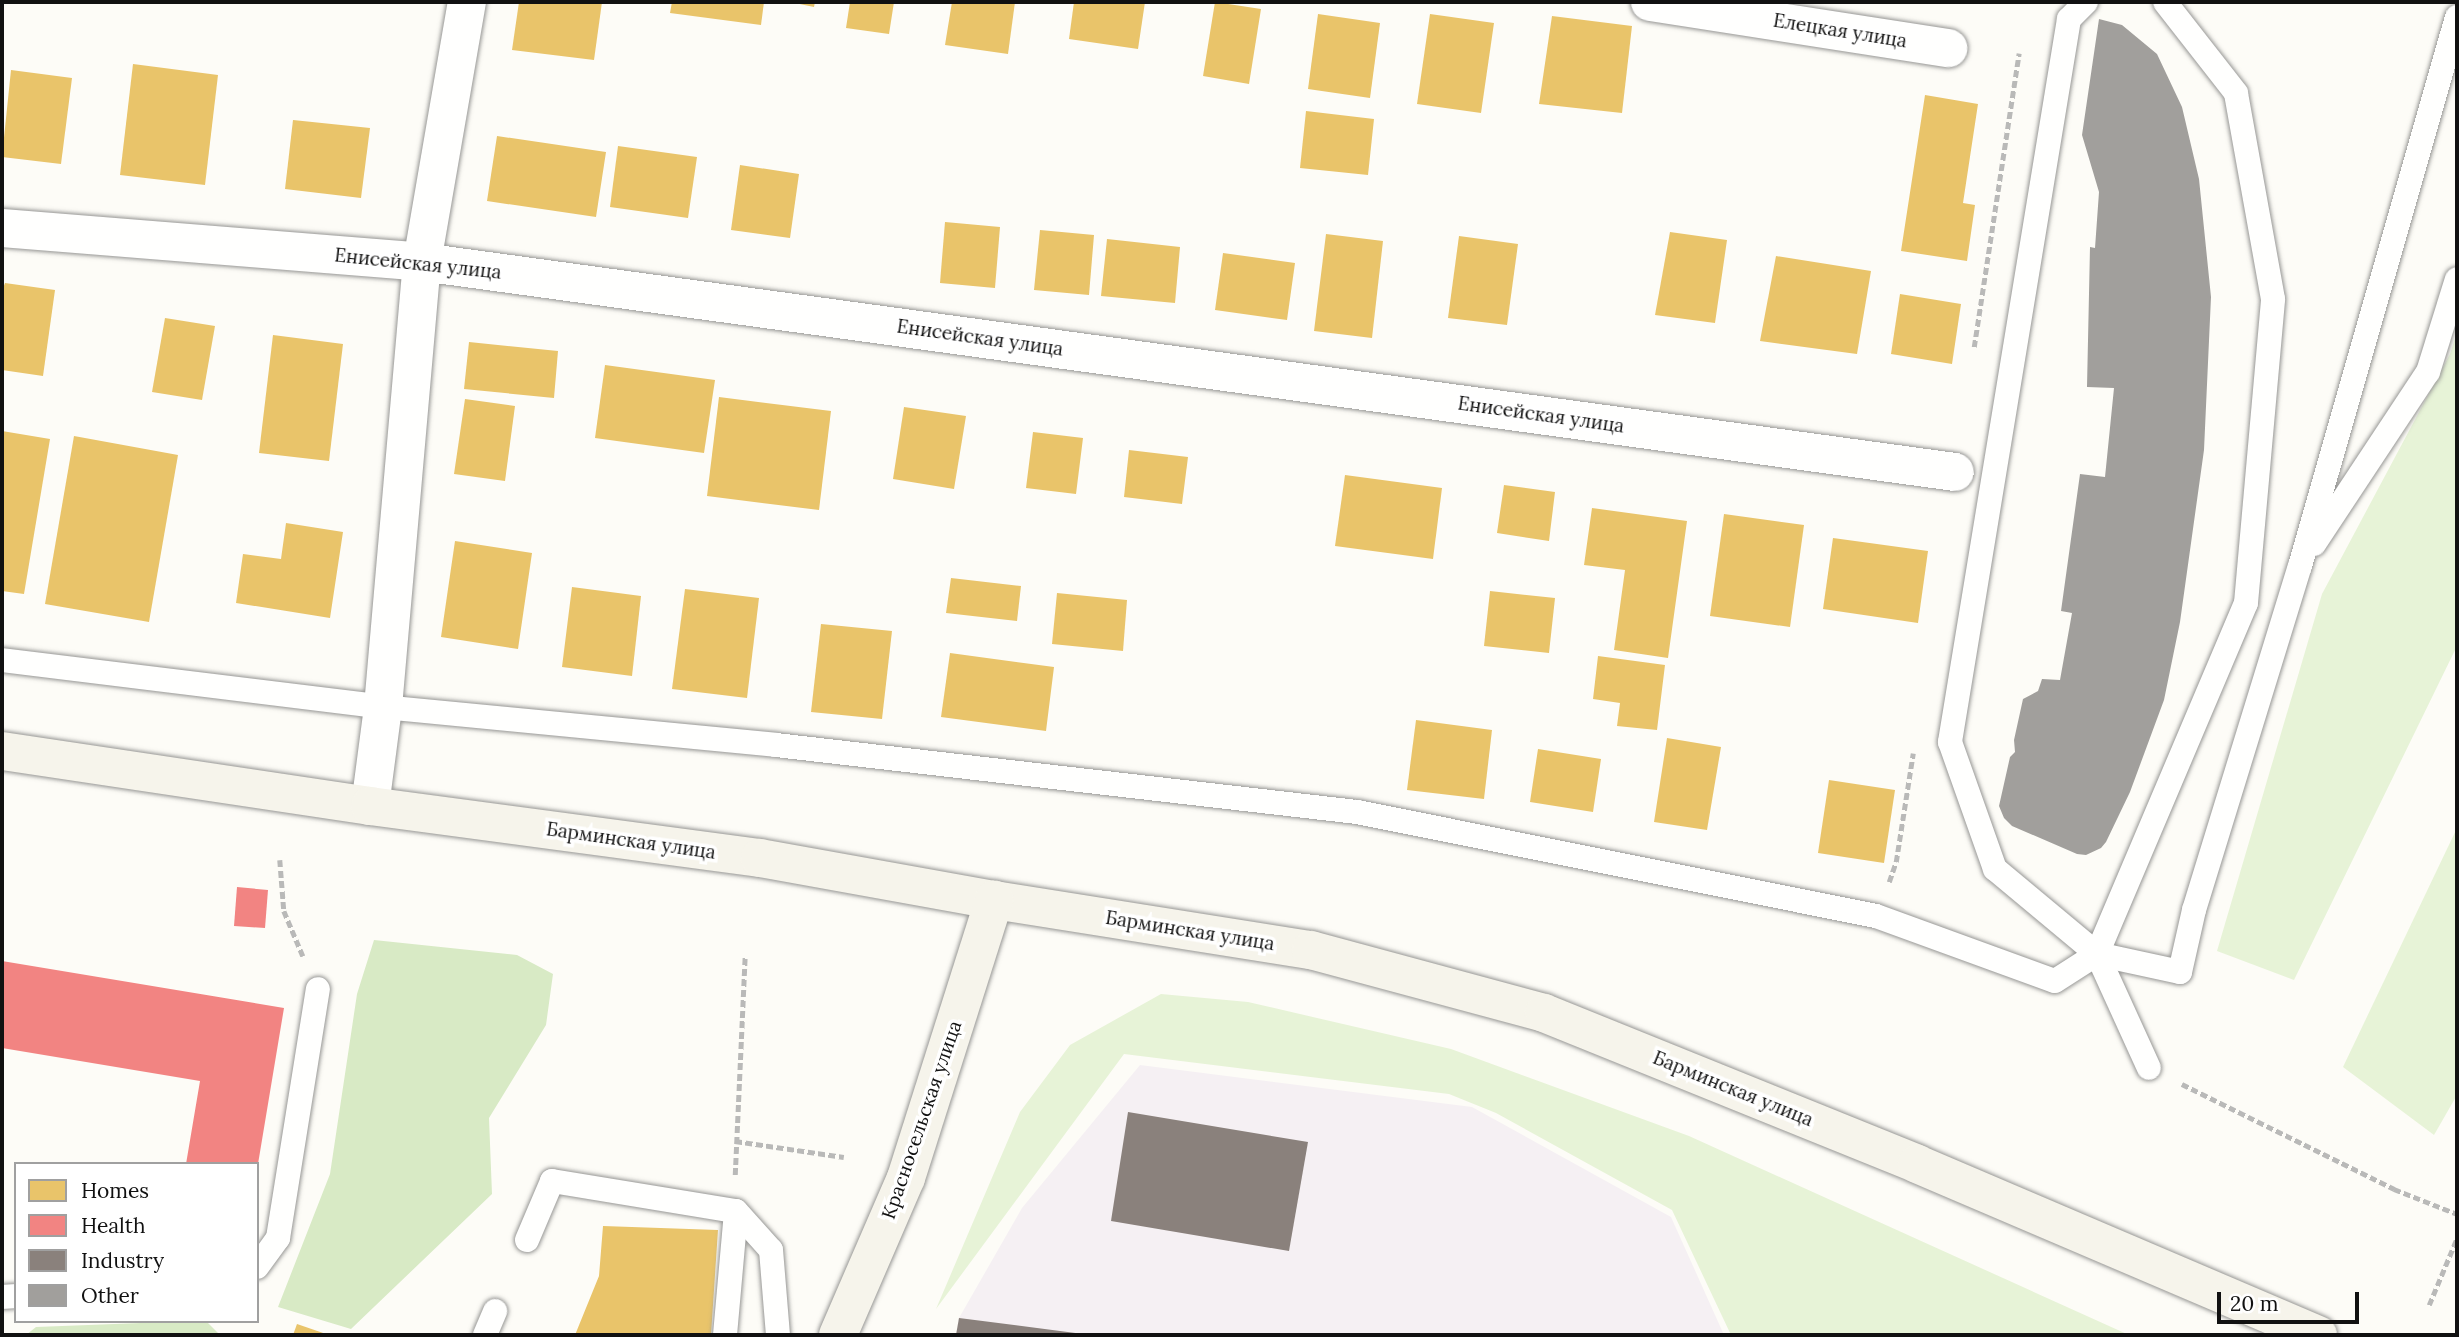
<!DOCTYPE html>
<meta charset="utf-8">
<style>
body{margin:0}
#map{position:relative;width:2459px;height:1337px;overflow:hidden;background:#fdfcf7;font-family:Lora,serif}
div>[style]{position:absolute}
.industrial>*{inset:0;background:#f5f0f3}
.green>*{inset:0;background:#e7f3d7}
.forest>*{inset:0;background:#d8eac5}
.homes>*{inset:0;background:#e9c46a}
.health>*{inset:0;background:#f28482}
.industry>*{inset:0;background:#8a817c}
.building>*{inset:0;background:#a19f9c}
.path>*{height:4.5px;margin-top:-2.25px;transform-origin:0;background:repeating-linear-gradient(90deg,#b9b9b8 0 7px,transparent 0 10.5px)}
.roads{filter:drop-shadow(0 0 2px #979795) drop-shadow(0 0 2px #979795)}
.lane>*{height:24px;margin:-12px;padding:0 12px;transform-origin:12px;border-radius:12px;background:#fffffe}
.street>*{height:38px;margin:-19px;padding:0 19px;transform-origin:19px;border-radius:19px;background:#fffffe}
.secondary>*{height:38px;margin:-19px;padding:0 19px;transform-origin:19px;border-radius:19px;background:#f6f4eb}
span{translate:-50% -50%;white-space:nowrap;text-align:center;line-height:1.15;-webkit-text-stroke:7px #fff;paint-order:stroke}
.street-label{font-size:19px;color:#111}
.frame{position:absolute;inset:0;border:4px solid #111;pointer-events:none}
.legend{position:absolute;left:14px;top:1162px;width:245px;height:161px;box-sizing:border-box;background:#fff;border:2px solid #a0a0a0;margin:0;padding:9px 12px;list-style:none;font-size:21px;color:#111}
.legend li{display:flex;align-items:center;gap:14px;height:35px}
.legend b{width:35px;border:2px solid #a0a0a0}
.scale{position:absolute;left:2217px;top:1292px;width:142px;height:32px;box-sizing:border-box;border:4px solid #111;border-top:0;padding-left:9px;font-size:21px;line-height:24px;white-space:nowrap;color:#111;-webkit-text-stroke:5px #fff;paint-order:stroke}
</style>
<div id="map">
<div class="industrial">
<i style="clip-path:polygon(1140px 1065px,1472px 1107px,1671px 1217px,1724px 1335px,956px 1335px,959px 1318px,1022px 1208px)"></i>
</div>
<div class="green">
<i style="clip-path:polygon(2457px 332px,2457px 646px,2294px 980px,2217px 951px,2322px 594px,2450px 354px)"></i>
<i style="clip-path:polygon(2457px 828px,2457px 1095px,2434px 1135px,2343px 1067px)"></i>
<i style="clip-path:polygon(1161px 994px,1248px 1002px,1451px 1049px,1689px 1136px,2129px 1335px,1731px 1335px,1672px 1210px,1496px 1113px,1449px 1094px,1124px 1054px,936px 1309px,1020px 1112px,1070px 1045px)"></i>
</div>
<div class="forest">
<i style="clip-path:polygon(374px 940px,517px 955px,553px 974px,546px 1025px,489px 1118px,492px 1194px,351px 1329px,278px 1307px,330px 1174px,357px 994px)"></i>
<i style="clip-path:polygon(193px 1321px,206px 1321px,220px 1335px,26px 1335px,36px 1327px)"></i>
</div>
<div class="homes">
<i style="clip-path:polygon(519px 2px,602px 2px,594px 60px,512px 50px)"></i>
<i style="clip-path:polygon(672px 2px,764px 2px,761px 25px,670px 13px)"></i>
<i style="clip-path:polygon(790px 2px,815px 2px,814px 7px)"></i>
<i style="clip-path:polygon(850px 2px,894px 2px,889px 34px,846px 28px)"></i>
<i style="clip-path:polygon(952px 2px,1015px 2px,1008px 54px,945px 45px)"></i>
<i style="clip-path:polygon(1074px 2px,1145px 2px,1138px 49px,1069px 39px)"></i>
<i style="clip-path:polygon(1215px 2px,1261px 9px,1249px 84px,1203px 76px)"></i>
<i style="clip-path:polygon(1318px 14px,1380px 23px,1370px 98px,1308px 89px)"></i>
<i style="clip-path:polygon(1430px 14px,1494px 23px,1481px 113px,1417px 104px)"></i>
<i style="clip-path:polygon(1552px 16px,1632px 26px,1622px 113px,1539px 104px)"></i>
<i style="clip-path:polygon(133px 64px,218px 75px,205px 185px,120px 175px)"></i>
<i style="clip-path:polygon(11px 70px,72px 78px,61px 164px,2px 157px)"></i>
<i style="clip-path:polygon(1925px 95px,1978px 104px,1963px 203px,1975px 205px,1967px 261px,1901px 251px)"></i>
<i style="clip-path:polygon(1306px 111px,1374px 119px,1368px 175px,1300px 168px)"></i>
<i style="clip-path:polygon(293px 120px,370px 128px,361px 198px,285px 189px)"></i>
<i style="clip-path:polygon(497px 136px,606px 152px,596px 217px,487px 201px)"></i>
<i style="clip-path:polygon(618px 146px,697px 157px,688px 218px,610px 207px)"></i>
<i style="clip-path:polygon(740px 165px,799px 174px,790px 238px,731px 230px)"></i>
<i style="clip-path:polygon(945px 222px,1000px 227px,995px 288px,940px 283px)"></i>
<i style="clip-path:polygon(1040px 230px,1094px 235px,1089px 295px,1034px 290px)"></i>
<i style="clip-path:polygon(1670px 232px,1727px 240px,1715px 323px,1655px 315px)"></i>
<i style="clip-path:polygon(1326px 234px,1383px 241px,1372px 338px,1314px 331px)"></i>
<i style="clip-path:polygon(1459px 236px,1518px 244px,1507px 325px,1448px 318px)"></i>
<i style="clip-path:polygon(1107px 239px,1180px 247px,1175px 303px,1101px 296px)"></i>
<i style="clip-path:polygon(1223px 253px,1295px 263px,1287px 320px,1215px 310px)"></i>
<i style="clip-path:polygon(1776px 256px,1871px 271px,1857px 354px,1760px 341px)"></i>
<i style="clip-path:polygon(5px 283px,55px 290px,43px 376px,2px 370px,2px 291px)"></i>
<i style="clip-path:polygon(1900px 294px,1961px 304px,1952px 364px,1891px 354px)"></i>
<i style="clip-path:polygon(165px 318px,215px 326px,202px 400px,152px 392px)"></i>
<i style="clip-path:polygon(273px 335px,343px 344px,329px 461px,259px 453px)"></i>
<i style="clip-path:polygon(469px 342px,558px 351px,554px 398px,464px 389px)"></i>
<i style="clip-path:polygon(605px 365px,715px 380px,704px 453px,595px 438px)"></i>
<i style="clip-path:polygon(719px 397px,831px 411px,819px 510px,707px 496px)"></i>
<i style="clip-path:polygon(465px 399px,515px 406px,505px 481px,454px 474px)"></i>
<i style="clip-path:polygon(904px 407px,966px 416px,954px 489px,893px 479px)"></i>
<i style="clip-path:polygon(2px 431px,50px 439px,24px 594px,2px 591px)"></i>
<i style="clip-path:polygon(1033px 432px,1083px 438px,1076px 494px,1026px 488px)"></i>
<i style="clip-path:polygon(74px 436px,178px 455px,149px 622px,45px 604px)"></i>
<i style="clip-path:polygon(1129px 450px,1188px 457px,1182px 504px,1124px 497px)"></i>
<i style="clip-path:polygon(1345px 475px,1442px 488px,1433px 559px,1335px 546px)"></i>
<i style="clip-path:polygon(1504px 485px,1555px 492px,1549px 541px,1497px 533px)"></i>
<i style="clip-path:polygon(1592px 508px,1687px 521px,1668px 658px,1614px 650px,1625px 570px,1584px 565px)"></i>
<i style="clip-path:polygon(1724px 514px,1804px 525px,1790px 627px,1710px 616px)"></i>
<i style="clip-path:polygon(286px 523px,343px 532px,330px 618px,236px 603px,243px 554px,281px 559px)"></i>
<i style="clip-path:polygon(1833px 538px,1928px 551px,1918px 623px,1823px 609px)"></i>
<i style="clip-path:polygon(455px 541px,532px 553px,518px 649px,441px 637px)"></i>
<i style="clip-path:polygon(951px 578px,1021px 586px,1017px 621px,946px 613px)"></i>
<i style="clip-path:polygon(572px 587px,641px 596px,632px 676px,562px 667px)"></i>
<i style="clip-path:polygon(685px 589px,759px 598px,747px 698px,672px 689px)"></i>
<i style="clip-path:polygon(1490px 591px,1555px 598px,1549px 653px,1484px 646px)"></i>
<i style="clip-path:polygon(1057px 593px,1127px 600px,1123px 651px,1052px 644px)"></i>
<i style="clip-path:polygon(821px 624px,892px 631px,882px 719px,811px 712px)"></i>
<i style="clip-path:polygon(950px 653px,1054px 667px,1046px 731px,941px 717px)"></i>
<i style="clip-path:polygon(1598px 656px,1665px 665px,1657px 730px,1617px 726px,1620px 703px,1593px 699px)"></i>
<i style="clip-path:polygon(1416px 720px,1492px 730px,1484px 799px,1407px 790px)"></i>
<i style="clip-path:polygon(1667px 738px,1721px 747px,1707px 830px,1654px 822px)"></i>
<i style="clip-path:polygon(1538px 749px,1601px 759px,1593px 812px,1530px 802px)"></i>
<i style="clip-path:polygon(1829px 780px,1895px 790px,1884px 863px,1818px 853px)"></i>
<i style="clip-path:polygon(603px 1226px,718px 1230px,711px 1335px,575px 1335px,599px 1276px)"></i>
<i style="clip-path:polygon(297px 1324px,329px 1335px,293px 1335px)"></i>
</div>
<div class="health">
<i style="clip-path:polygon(237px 887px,268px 890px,265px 928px,234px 926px)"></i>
<i style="clip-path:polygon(2px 961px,284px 1008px,258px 1164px,186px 1164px,200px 1081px,2px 1048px)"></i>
</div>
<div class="industry">
<i style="clip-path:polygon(1128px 1112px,1308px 1142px,1289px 1251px,1111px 1221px)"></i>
<i style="clip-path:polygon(959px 1318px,1083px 1334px,1083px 1335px,956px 1335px)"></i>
</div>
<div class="building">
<i style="clip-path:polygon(2099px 19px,2122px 25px,2157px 54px,2182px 107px,2199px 179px,2211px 297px,2204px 450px,2180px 622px,2164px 700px,2130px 792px,2106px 842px,2101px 848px,2086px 855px,2077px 854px,2012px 826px,2004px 818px,1999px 806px,2010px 757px,2015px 752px,2014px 740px,2023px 699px,2038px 691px,2042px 679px,2060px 680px,2072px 613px,2061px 611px,2080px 474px,2105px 477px,2114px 388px,2087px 387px,2090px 247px,2095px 248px,2099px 192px,2082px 135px)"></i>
</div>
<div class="path">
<i style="left:1974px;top:347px;width:297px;rotate:-81.3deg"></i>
<i style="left:280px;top:860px;width:51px;rotate:85.5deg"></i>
<i style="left:284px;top:911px;width:49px;rotate:67.1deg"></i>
<i style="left:1889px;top:882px;width:21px;rotate:-71deg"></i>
<i style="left:1896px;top:862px;width:110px;rotate:-81.1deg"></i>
<i style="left:2182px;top:1084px;width:237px;rotate:26.3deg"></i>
<i style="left:2394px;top:1189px;width:68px;rotate:21.6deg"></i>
<i style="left:735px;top:1141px;width:110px;rotate:8.4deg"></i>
<i style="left:735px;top:1175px;width:220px;rotate:-87.4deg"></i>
<i style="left:2429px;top:1305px;width:73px;rotate:-67.3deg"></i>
</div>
<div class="roads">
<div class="lane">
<i style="left:2086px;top:2px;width:24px;rotate:135deg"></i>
<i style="left:2069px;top:19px;width:733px;rotate:99.35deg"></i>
<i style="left:1950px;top:742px;width:135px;rotate:70.5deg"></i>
<i style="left:1995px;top:869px;width:133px;rotate:39.8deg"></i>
<i style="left:2097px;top:954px;width:125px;rotate:65.5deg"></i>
<i style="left:2314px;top:544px;width:206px;rotate:-56.5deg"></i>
<i style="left:2428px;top:372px;width:97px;rotate:-72.7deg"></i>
<i style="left:2px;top:660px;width:384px;rotate:7deg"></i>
<i style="left:383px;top:707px;width:395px;rotate:5.5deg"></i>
<i style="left:776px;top:745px;width:585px;rotate:6.58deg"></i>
<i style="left:1357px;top:812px;width:529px;rotate:11.33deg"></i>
<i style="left:1876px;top:916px;width:190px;rotate:20deg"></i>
<i style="left:2055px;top:981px;width:50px;rotate:-32.7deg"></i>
<i style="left:2097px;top:954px;width:85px;rotate:12.2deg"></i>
<i style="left:2180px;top:972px;width:64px;rotate:-77.3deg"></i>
<i style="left:2194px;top:910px;width:360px;rotate:-72.9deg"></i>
<i style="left:2300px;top:566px;width:571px;rotate:-74.04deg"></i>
<i style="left:2097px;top:954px;width:381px;rotate:-67deg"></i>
<i style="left:2246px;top:603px;width:305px;rotate:-84.9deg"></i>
<i style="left:2273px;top:299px;width:209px;rotate:-100.2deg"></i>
<i style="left:2236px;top:93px;width:115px;rotate:-128deg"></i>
<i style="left:527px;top:1240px;width:64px;rotate:-67deg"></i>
<i style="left:552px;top:1181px;width:186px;rotate:9.3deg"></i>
<i style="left:736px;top:1211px;width:52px;rotate:48.1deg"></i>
<i style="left:771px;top:1250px;width:85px;rotate:85.3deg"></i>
<i style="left:257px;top:1267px;width:36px;rotate:-54deg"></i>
<i style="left:278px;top:1238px;width:252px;rotate:-80.9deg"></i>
<i style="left:2px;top:1297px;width:14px;rotate:-4deg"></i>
<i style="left:485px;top:1335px;width:26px;rotate:-67deg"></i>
<i style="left:725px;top:1335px;width:124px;rotate:-84.9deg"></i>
</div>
<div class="street">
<i style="left:1650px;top:2px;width:302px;rotate:8.8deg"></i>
<i style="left:2px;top:228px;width:421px;rotate:4.6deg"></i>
<i style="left:422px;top:262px;width:1547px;rotate:7.8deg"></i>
<i style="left:370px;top:806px;width:100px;rotate:-82.5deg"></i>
<i style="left:383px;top:707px;width:447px;rotate:-85deg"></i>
<i style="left:422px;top:262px;width:264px;rotate:-80.2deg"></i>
</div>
<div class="secondary">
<i style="left:2px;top:751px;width:372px;rotate:8.5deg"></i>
<i style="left:370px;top:806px;width:393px;rotate:7.6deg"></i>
<i style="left:760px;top:858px;width:238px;rotate:10.2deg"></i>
<i style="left:994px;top:900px;width:321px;rotate:9deg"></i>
<i style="left:1311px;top:950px;width:241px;rotate:15.1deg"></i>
<i style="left:1544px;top:1013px;width:402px;rotate:22deg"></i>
<i style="left:1917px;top:1164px;width:436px;rotate:23.1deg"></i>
<i style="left:838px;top:1335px;width:171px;rotate:-66.6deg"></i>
<i style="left:906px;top:1178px;width:292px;rotate:-72.4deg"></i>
</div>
</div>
<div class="street-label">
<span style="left:1840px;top:31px;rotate:9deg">Елецкая улица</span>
<span style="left:418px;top:264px;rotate:6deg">Енисейская улица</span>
<span style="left:980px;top:338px;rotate:8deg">Енисейская улица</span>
<span style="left:1541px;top:415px;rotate:8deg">Енисейская улица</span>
<span style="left:631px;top:841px;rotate:8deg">Барминская улица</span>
<span style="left:1190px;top:931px;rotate:9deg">Барминская улица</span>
<span style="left:1733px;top:1089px;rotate:22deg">Барминская улица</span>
<span style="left:922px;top:1120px;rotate:-71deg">Красносельская улица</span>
</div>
<div class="frame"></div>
<ul class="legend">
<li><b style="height:19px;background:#e9c46a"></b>Homes</li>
<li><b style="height:19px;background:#f28482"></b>Health</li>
<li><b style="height:19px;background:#8a817c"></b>Industry</li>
<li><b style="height:19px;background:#a19f9c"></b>Other</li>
</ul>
<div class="scale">20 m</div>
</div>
